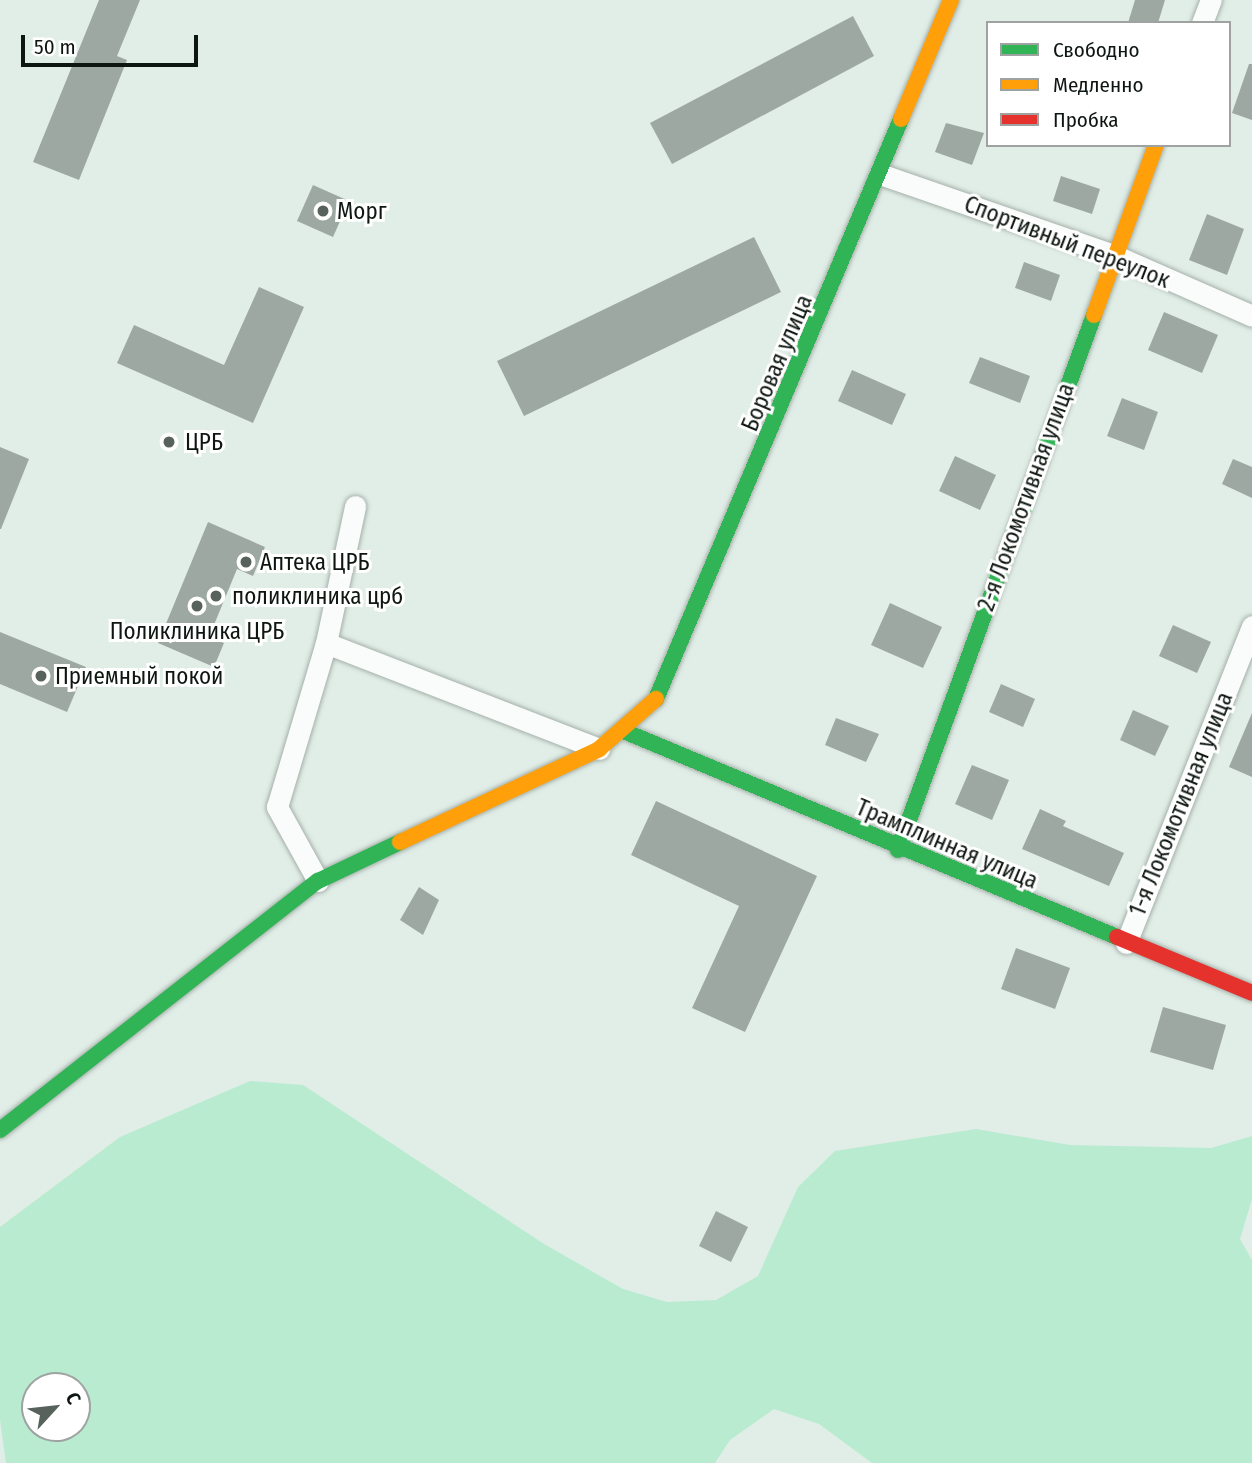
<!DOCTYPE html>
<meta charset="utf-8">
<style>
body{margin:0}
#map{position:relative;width:1252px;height:1463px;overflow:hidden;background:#e1eee7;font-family:"Fira Sans Condensed",sans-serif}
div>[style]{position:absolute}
.green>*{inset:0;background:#b8ebd0}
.building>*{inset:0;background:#9da8a2}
.roads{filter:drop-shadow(0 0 2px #a5b0aa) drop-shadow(0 0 2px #a5b0aa)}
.street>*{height:21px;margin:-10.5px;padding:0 10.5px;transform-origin:10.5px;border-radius:10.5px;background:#fafcfb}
.fast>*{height:16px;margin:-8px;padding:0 8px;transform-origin:8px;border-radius:8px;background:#30b455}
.slow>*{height:16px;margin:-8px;padding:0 8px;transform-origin:8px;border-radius:8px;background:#ff9f0a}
.jam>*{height:16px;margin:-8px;padding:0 8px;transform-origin:8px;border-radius:8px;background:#e5322d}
.dots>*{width:19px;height:19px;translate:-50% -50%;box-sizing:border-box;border:4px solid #fff;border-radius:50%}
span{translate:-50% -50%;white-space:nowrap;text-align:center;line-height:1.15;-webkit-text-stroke:6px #fff;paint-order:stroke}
.poi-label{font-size:23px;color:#0d1611}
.left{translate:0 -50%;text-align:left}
.street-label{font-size:23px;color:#0d1611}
.legend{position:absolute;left:986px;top:21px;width:245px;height:126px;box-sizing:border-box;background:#fff;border:2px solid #9ea2a0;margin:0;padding:9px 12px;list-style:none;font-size:21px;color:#0d1611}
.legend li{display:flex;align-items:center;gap:14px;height:35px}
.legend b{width:35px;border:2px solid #9ea2a0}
.north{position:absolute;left:21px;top:1372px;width:70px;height:70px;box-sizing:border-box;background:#fff;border:2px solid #9ea2a0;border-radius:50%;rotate:63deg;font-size:19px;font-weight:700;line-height:28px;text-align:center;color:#0d1611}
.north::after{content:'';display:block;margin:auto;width:24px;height:32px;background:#57625c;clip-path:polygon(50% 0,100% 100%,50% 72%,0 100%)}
.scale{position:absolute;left:21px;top:35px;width:177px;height:32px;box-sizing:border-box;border:4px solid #0d1611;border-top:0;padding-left:9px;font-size:21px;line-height:24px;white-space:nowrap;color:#0d1611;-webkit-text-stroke:5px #fff;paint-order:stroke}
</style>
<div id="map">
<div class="green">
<i style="clip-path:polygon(evenodd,250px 1081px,303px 1085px,544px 1244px,623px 1289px,667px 1302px,716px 1300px,758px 1276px,798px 1187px,835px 1151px,976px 1129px,1070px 1145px,1211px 1148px,1252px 1136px,1252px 1199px,1240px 1239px,1252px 1260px,1252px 1463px,872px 1463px,819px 1424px,774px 1409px,730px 1440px,715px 1463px,6px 1463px,0 1420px,0 1227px,120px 1137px,250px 1081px,35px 1386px,77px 1386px,77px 1428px,35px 1428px,35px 1386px)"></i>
</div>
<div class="building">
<i style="clip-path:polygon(99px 0,140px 0,117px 56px,127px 60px,79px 180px,33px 162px)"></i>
<i style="clip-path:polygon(1135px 0,1165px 0,1158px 23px,1128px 23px)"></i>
<i style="clip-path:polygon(853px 16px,874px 56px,672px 164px,650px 123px)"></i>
<i style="clip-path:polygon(1249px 64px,1252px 64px,1252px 120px,1232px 113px)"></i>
<i style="clip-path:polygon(946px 123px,984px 133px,972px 165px,935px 152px)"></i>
<i style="clip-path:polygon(1061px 176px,1100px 189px,1092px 214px,1053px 201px)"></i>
<i style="clip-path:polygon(313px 185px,349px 201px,333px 237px,297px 221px)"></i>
<i style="clip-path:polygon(1207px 214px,1244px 229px,1227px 275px,1189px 260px)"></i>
<i style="clip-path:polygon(754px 237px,781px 292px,524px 416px,497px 361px)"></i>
<i style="clip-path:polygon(1024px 262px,1060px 275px,1051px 301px,1015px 288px)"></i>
<i style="clip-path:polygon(259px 287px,304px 307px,253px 423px,117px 363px,134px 325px,224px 365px)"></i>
<i style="clip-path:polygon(1164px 312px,1218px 335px,1202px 373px,1148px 350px)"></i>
<i style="clip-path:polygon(980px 357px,1030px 376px,1020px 403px,969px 383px)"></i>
<i style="clip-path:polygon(852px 370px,906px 394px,892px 425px,838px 401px)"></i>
<i style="clip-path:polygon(1122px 398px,1158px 412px,1144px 450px,1107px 436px)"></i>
<i style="clip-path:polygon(0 447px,29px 459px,1px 529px,0 529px)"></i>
<i style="clip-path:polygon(955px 456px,996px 475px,980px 510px,939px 491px)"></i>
<i style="clip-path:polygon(1233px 459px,1252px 467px,1252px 498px,1222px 484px)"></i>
<i style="clip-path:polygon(208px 522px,265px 547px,253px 576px,237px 569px,209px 637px,224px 643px,214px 667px,158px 643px)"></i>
<i style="clip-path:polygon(890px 603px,942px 627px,923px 668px,871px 645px)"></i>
<i style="clip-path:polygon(1173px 625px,1211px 642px,1197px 673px,1159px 656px)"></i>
<i style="clip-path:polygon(0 632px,86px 667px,67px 712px,0 684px)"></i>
<i style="clip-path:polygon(1001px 684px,1035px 699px,1023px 727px,989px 712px)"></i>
<i style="clip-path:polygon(1133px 710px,1169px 726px,1155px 756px,1120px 740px)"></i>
<i style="clip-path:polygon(1252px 713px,1252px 777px,1229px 767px)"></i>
<i style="clip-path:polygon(836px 718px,879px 734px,866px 762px,825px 745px)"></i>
<i style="clip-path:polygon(972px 765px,1009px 780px,992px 820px,955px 804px)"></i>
<i style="clip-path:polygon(656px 801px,817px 876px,745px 1032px,692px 1008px,739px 906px,631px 855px)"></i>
<i style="clip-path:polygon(1040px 809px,1066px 821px,1063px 826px,1124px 853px,1109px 886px,1022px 849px)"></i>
<i style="clip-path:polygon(419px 887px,439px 900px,423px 935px,400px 920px)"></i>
<i style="clip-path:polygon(1016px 948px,1070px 968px,1055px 1009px,1001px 989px)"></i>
<i style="clip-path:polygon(1163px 1007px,1226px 1025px,1213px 1070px,1150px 1052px)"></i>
<i style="clip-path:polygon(716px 1211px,748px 1227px,731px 1262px,699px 1246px)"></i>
</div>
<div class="roads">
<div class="street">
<i style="left:1202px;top:23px;width:25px;rotate:-69deg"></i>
<i style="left:880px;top:174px;width:248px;rotate:19.1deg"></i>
<i style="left:1114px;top:255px;width:151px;rotate:23.8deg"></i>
<i style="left:326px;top:643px;width:293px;rotate:21.2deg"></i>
<i style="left:318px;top:881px;width:85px;rotate:-119deg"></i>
<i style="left:277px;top:807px;width:171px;rotate:-73.4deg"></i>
<i style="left:326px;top:643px;width:140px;rotate:-78deg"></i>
<i style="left:1126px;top:943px;width:341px;rotate:-68.3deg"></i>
</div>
<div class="fast">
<i style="left:656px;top:699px;width:630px;rotate:-67.1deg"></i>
<i style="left:626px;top:732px;width:532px;rotate:22.66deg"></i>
<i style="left:898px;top:850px;width:570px;rotate:-69.88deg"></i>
<i style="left:0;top:1130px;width:404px;rotate:-38.1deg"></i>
<i style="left:318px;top:881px;width:91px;rotate:-25.4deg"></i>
</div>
<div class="slow">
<i style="left:901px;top:119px;width:129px;rotate:-67.2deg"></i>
<i style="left:1094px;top:315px;width:181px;rotate:-70deg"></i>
<i style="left:400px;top:842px;width:220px;rotate:-25deg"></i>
<i style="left:599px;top:749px;width:76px;rotate:-41.3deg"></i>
</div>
<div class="jam">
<i style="left:1117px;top:937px;width:146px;rotate:22.5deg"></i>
</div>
</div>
<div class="dots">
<i style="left:323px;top:211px;background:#57625c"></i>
<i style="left:169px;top:442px;background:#57625c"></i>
<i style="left:246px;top:562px;background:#57625c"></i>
<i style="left:216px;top:596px;background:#57625c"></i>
<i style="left:197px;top:606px;background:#57625c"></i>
<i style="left:41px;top:676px;background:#57625c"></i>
</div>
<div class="poi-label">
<span class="left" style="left:337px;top:211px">Морг</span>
<span class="left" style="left:185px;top:442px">ЦРБ</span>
<span class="left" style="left:260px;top:562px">Аптека ЦРБ</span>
<span class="left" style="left:232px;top:596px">поликлиника црб</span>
<span style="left:197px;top:631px">Поликлиника ЦРБ</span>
<span class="left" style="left:55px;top:676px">Приемный покой</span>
</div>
<div class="street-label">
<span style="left:1067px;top:242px;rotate:21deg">Спортивный переулок</span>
<span style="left:777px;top:363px;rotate:-67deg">Боровая улица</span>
<span style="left:1026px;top:497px;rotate:-70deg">2-я Локомотивная улица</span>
<span style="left:1181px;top:804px;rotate:-68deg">1-я Локомотивная улица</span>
<span style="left:947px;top:844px;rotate:23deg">Трамплинная улица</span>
</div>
<ul class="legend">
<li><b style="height:9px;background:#30b455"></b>Свободно</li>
<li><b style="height:9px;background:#ff9f0a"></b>Медленно</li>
<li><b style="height:9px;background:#e5322d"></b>Пробка</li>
</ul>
<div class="north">С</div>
<div class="scale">50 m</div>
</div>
